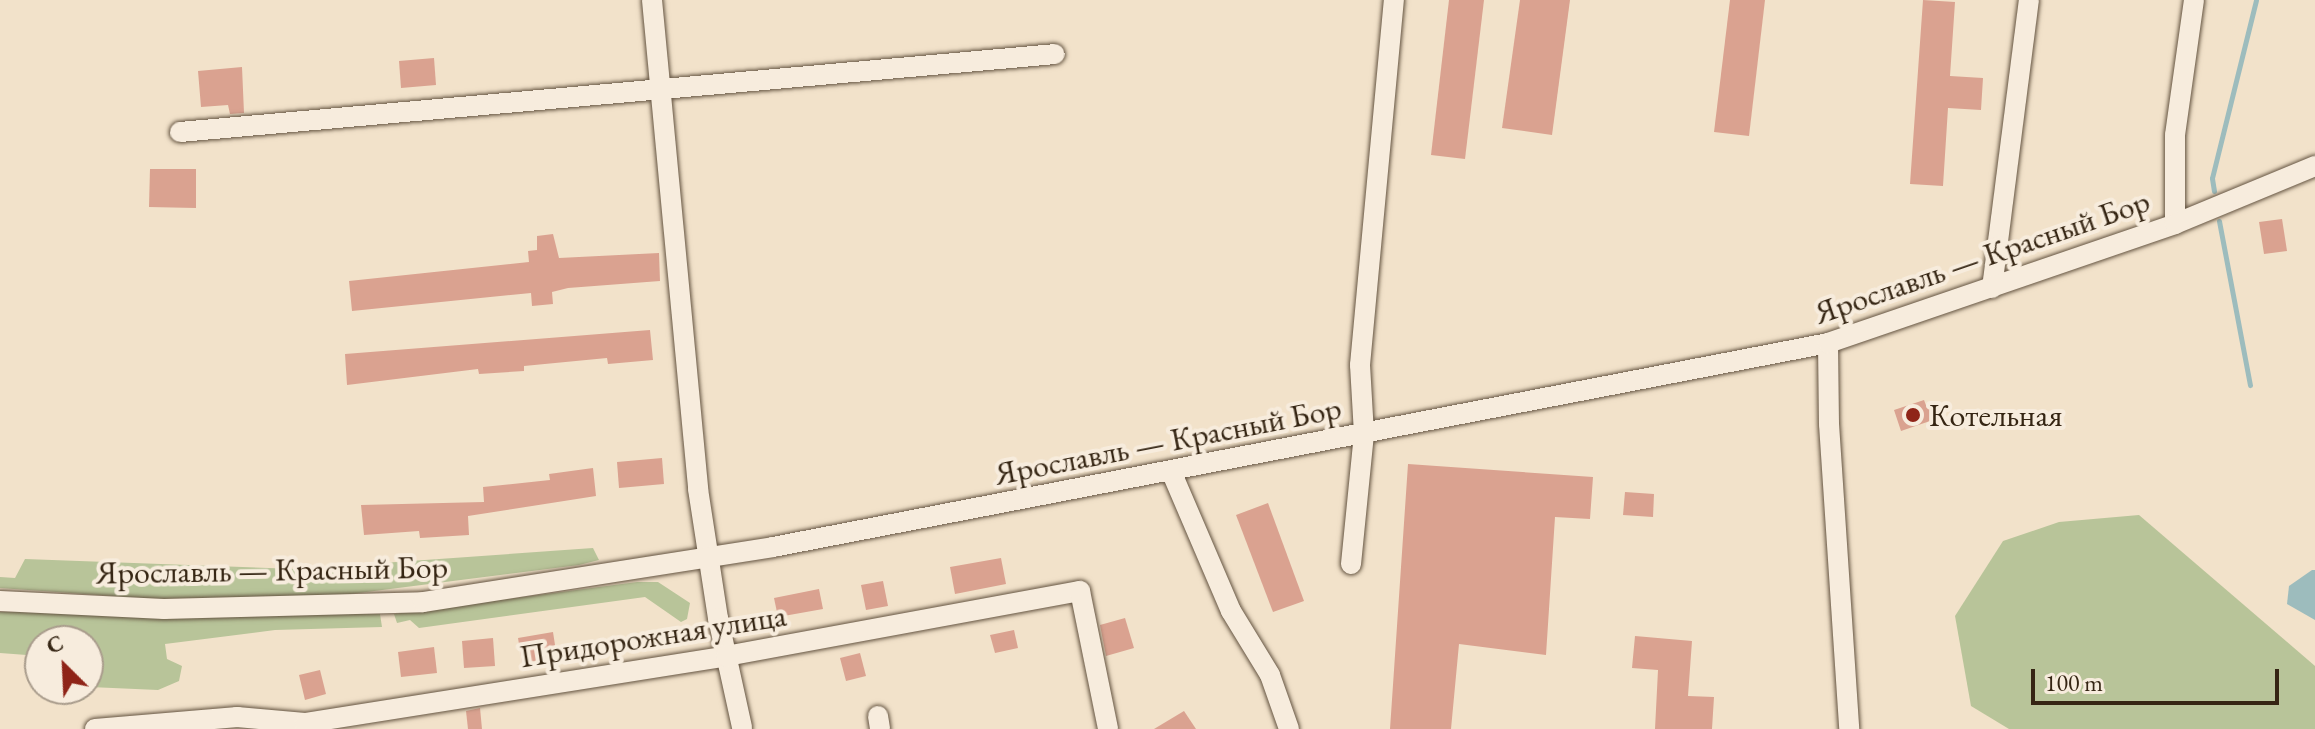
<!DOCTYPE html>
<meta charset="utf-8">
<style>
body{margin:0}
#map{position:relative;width:2315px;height:729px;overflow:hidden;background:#f2e2ca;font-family:"EB Garamond",serif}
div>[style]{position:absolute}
.green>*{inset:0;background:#b8c499}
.water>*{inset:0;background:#9dbcbd}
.stream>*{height:5px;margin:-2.5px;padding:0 2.5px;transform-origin:2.5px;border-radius:2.5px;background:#9dbcbd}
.building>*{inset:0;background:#daa290}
.roads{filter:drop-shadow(0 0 2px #645441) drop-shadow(0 0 2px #645441)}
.minor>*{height:20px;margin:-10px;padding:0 10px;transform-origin:10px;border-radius:10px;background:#f7ecdd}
.dots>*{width:22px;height:22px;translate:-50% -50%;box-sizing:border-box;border:4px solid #f7ecdd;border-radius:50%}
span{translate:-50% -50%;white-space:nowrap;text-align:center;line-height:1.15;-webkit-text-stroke:8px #f7ecdd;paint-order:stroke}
.street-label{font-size:32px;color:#352513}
.poi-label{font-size:32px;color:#352513}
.left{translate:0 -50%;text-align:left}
.north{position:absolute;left:24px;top:625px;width:80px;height:80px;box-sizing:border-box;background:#f7ecdd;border:2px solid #a99c8c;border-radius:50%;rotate:336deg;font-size:22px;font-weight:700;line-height:32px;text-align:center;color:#352513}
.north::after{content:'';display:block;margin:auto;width:28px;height:36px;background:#8f2418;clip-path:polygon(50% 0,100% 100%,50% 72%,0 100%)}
.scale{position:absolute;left:2031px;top:669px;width:248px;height:36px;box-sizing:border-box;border:4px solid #352513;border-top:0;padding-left:10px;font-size:24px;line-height:28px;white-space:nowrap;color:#352513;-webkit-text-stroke:6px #f7ecdd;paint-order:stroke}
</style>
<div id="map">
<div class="green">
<i style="clip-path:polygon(2139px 515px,2315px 666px,2315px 729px,2009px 729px,1971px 706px,1955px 616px,2003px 541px,2059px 522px)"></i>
<i style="clip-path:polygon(593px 548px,599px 560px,579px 565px,335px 596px,155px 599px,0 588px,0 577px,15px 578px,25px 559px,297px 569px)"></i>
<i style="clip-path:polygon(637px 582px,658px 582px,690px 603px,687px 619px,681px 622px,645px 597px,419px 628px,410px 620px,397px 623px,394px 614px)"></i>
<i style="clip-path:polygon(0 612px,380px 614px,382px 627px,275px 630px,165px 644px,167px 659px,182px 666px,179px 681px,158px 690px,90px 687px,84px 700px,64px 702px,61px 689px,88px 689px,88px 641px,40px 641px,40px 656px,0 653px)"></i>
</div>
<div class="water">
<i style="clip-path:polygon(2312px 570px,2315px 570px,2315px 620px,2287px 604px,2289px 586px)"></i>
</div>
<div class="stream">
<i style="left:2214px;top:191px;width:13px;rotate:-99deg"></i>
<i style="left:2212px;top:178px;width:183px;rotate:-76.1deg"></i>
<i style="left:2219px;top:221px;width:167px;rotate:79.3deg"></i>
</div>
<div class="building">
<i style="clip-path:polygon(1449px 0,1484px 0,1465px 159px,1431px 155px)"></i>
<i style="clip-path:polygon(1520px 0,1570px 0,1552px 135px,1502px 128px)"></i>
<i style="clip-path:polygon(1730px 0,1765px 0,1749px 136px,1714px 132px)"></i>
<i style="clip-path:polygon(1923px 0,1955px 2px,1950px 76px,1983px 78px,1981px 110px,1948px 108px,1943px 186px,1910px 184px)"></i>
<i style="clip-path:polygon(434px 58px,436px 85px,401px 88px,399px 61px)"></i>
<i style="clip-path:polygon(242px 67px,244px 113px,230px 114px,228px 105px,201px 107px,198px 71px)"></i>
<i style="clip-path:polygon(150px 169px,196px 169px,196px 208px,149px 207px)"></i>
<i style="clip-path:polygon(2282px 219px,2287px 251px,2264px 254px,2259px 222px)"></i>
<i style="clip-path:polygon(553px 234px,559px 258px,659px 253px,660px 281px,568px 288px,552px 292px,553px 304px,532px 306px,531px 293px,352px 311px,349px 281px,529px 262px,528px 251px,537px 250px,537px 236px)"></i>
<i style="clip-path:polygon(650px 330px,653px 360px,608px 364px,607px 358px,524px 366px,524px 371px,479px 374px,478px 369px,347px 385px,345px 354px)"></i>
<i style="clip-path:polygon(1924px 400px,1927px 408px,1936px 410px,1930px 421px,1901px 431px,1894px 410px)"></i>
<i style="clip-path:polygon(662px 458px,664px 484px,619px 488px,617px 462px)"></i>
<i style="clip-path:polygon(1408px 464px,1593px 477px,1590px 519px,1555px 517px,1546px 655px,1459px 644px,1451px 729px,1390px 729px)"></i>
<i style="clip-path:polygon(593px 468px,596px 496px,468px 516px,469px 535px,420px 538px,419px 531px,364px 535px,361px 505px,484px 502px,483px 487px,550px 480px,549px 474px)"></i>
<i style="clip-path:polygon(1625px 492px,1654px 494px,1653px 517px,1623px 515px)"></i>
<i style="clip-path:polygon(1268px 503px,1304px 601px,1273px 612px,1236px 515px)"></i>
<i style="clip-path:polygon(1001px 558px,1006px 584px,955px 594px,950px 567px)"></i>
<i style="clip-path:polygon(883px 581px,888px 606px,866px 610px,861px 585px)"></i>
<i style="clip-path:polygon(819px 589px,823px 609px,778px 617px,774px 598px)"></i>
<i style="clip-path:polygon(1125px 618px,1134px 648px,1106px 656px,1100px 625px)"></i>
<i style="clip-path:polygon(1014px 630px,1018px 648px,995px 653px,990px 635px)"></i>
<i style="clip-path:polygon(553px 632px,557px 658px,522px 663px,518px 638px)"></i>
<i style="clip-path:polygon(1635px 636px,1692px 641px,1688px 696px,1714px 697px,1712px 729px,1655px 729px,1658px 670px,1632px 668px)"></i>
<i style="clip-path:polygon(493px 638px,495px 666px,464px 668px,462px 641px)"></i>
<i style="clip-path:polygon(434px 647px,437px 673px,401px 677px,398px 652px)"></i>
<i style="clip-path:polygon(860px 653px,866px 676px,846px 681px,840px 658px)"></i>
<i style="clip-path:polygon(320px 670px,326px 694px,305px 700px,299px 675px)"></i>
<i style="clip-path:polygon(480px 708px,482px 729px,468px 729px,466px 711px)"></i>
<i style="clip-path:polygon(1184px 711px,1196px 729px,1154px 729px)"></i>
</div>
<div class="roads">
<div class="minor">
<i style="left:652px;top:0;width:491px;rotate:84.6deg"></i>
<i style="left:698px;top:489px;width:131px;rotate:81.2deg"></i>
<i style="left:718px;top:618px;width:112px;rotate:77.6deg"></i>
<i style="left:180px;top:132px;width:878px;rotate:-5.09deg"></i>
<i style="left:2175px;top:224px;width:89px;rotate:-90deg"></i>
<i style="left:2175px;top:135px;width:136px;rotate:-82deg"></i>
<i style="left:1992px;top:288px;width:290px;rotate:-82.7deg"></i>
<i style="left:1828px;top:343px;width:81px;rotate:89.3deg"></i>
<i style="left:1829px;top:424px;width:306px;rotate:86.2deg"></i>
<i style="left:1171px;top:471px;width:152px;rotate:66.8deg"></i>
<i style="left:1231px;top:611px;width:75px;rotate:58.6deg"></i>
<i style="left:1270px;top:675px;width:57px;rotate:70.6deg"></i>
<i style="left:1351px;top:564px;width:131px;rotate:-84.3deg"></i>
<i style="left:1364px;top:434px;width:69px;rotate:-93.3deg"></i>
<i style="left:1360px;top:365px;width:367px;rotate:-84.7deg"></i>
<i style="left:0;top:601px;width:164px;rotate:2.8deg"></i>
<i style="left:164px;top:609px;width:259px;rotate:-1.5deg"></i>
<i style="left:423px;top:602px;width:354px;rotate:-8.9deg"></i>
<i style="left:773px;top:547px;width:1075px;rotate:-10.94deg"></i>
<i style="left:1828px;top:343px;width:367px;rotate:-18.9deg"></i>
<i style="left:2175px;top:224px;width:152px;rotate:-22.5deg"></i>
<i style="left:878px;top:716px;width:13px;rotate:81deg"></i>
<i style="left:95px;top:729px;width:143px;rotate:-4.8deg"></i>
<i style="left:237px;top:717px;width:68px;rotate:5deg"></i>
<i style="left:305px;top:723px;width:426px;rotate:-9deg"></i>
<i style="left:726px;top:656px;width:360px;rotate:-10.4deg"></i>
<i style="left:1080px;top:591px;width:141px;rotate:78.5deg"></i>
</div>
</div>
<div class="dots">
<i style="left:1913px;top:415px;background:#8f2418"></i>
</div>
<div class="street-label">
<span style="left:1982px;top:257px;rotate:-19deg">Ярославль — Красный Бор</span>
<span style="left:1168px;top:441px;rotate:-11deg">Ярославль — Красный Бор</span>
<span style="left:272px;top:570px;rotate:-1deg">Ярославль — Красный Бор</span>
<span style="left:653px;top:636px;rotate:-9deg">Придорожная улица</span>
</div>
<div class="poi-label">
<span class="left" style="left:1929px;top:415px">Котельная</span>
</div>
<div class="north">С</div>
<div class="scale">100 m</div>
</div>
